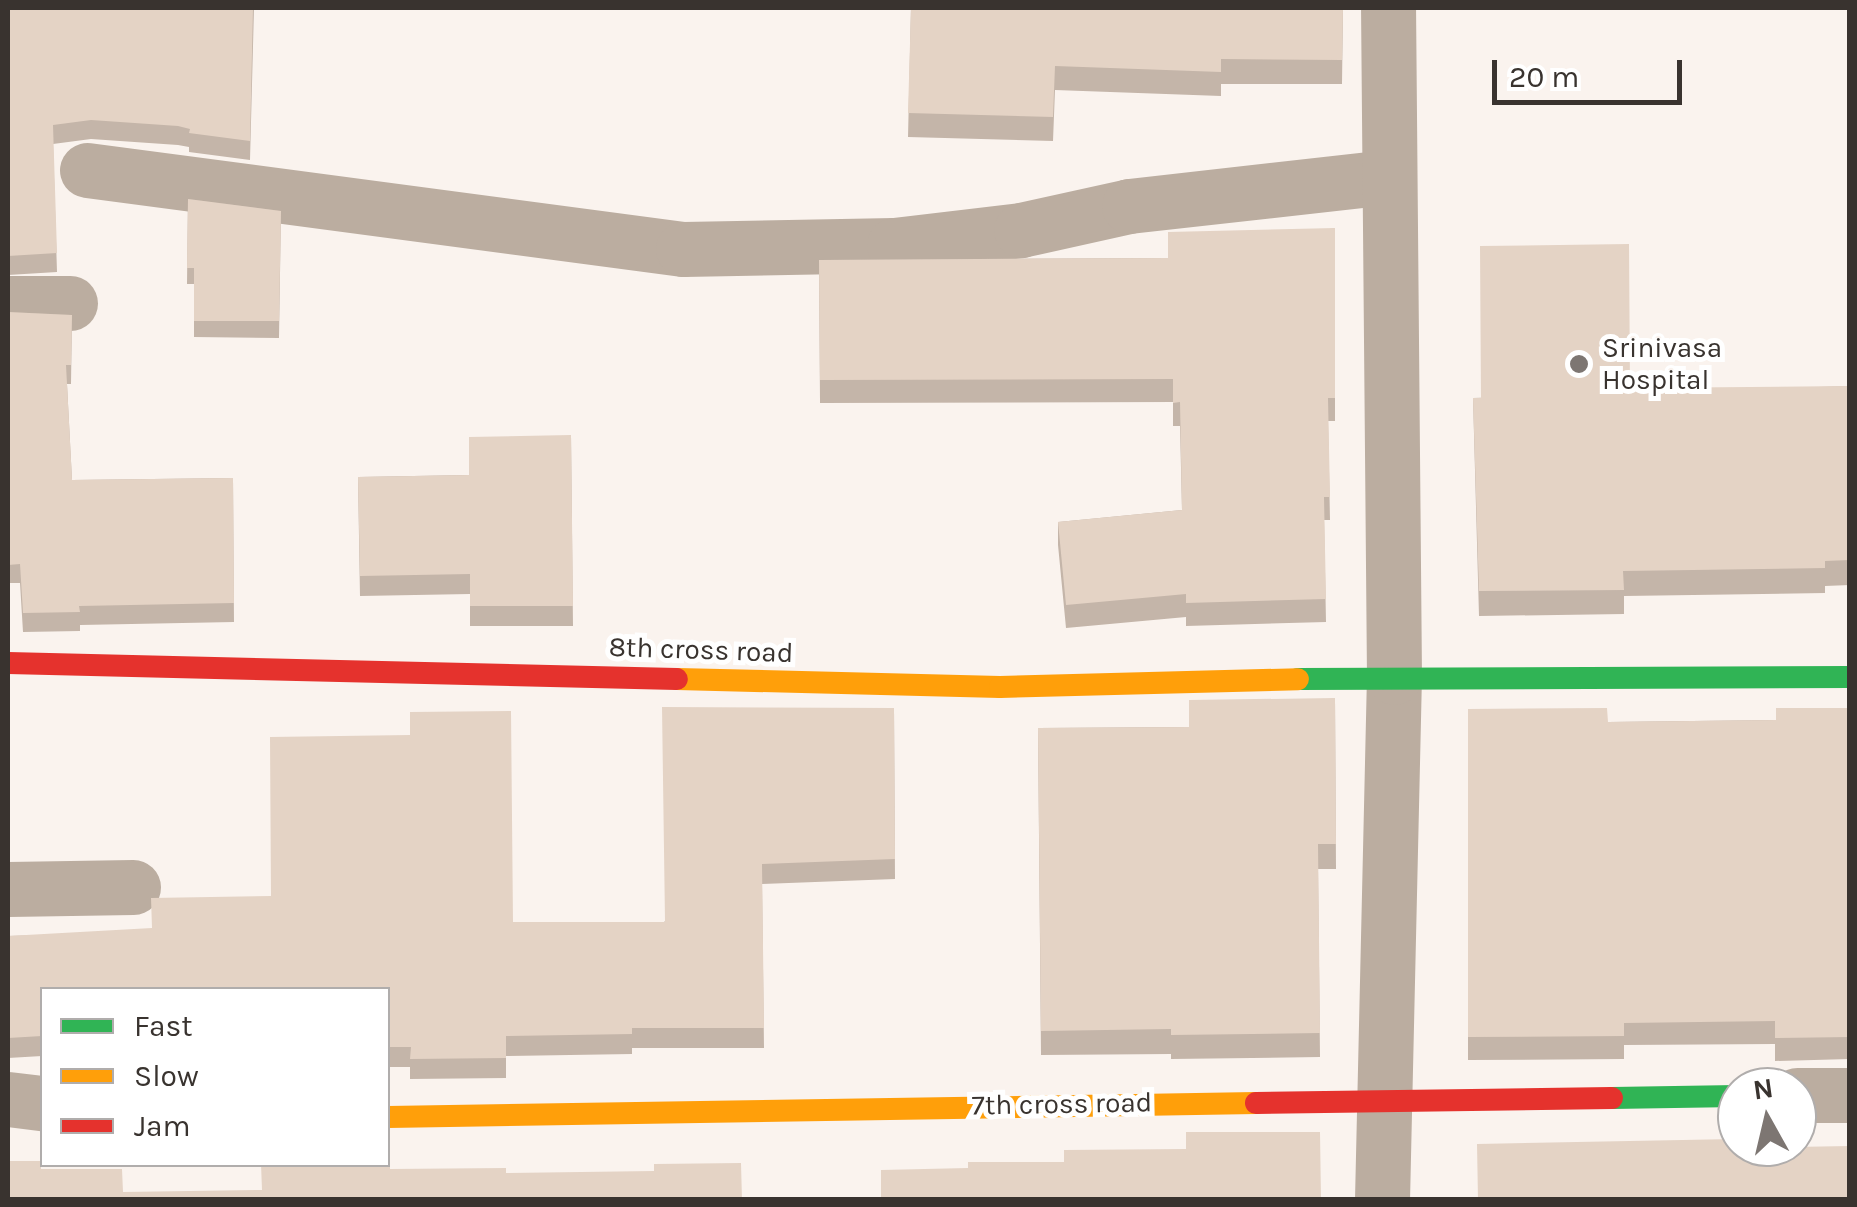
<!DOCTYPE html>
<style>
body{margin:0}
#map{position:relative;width:1857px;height:1207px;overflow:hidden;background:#faf3ee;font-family:Karla,sans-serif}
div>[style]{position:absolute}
.street>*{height:55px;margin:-27.5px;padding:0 27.5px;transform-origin:27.5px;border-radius:27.5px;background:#bbada0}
.fast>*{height:22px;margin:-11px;padding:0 11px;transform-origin:11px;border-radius:11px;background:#30b455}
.slow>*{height:22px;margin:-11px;padding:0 11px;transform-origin:11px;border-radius:11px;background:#ff9f0a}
.jam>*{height:22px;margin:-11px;padding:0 11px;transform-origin:11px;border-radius:11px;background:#e5322d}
.wall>*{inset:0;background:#c4b5a9}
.building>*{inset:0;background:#e4d3c5}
.dots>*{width:28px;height:28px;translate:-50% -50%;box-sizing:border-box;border:5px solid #fff;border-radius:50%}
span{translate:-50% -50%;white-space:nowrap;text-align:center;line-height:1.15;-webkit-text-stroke:10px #fff;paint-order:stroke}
.poi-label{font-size:28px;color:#39332f}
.left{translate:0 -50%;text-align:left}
.street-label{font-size:28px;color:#39332f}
.frame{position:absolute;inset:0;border:10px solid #39332f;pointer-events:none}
.legend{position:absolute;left:40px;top:987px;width:350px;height:180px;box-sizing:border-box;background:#fff;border:2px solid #b0adac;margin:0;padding:12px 18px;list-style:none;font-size:30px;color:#39332f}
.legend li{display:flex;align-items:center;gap:20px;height:50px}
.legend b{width:50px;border:2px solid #b0adac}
.north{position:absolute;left:1717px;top:1067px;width:100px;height:100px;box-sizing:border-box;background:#fff;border:2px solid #b0adac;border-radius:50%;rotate:352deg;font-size:28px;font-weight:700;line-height:40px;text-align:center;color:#39332f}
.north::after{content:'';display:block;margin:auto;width:35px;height:45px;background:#7d7672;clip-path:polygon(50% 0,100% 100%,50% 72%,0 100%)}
.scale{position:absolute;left:1492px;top:60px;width:190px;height:45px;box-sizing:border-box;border:5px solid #39332f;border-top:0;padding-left:12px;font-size:30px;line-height:35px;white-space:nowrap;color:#39332f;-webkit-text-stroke:8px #fff;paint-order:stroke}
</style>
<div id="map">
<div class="street">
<i style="left:87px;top:170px;width:601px;rotate:7.55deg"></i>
<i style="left:683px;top:249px;width:211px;rotate:-1.1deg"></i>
<i style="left:894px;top:245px;width:128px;rotate:-6.7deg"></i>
<i style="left:1021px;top:230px;width:111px;rotate:-12.5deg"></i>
<i style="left:1129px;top:206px;width:259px;rotate:-6.4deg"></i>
<i style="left:8px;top:303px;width:62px"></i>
<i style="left:8px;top:889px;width:125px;rotate:-0.9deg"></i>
<i style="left:1797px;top:1095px;width:53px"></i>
<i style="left:8px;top:1099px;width:34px;rotate:7deg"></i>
<i style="left:1382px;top:1200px;width:523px;rotate:-88.69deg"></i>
<i style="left:1394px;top:677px;width:669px;rotate:-90.51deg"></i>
</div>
<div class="fast">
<i style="left:1298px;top:679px;width:552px;rotate:-0.21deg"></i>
<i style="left:1612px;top:1098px;width:125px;rotate:-0.9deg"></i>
</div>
<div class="slow">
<i style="left:677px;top:679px;width:323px;rotate:1.4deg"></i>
<i style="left:1000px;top:687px;width:298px;rotate:-1.5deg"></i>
<i style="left:388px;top:1117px;width:868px;rotate:-0.92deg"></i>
</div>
<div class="jam">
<i style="left:8px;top:663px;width:669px;rotate:1.37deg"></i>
<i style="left:1256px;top:1103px;width:356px;rotate:-0.8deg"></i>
</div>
<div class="wall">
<i style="clip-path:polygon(8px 8px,254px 8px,250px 160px,189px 152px,189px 147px,178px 145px,91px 139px,53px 144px,57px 272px,8px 275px)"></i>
<i style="clip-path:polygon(911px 8px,1343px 8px,1342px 84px,1221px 84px,1221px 96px,1055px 90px,1053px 141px,908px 137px)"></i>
<i style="clip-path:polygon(188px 199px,281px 211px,279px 338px,194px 337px,194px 284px,187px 284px)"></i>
<i style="clip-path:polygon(1335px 228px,1335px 421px,1328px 421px,1330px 520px,1324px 520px,1326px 622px,1186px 626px,1186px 617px,1066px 628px,1058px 545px,1058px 522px,1182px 510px,1180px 426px,1173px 426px,1173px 402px,820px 403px,819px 260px,1168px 258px)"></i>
<i style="clip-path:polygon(8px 312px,72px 315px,71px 384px,67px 384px,72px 480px,233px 478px,234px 622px,80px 625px,80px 631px,23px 632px,20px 583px,8px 583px)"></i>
<i style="clip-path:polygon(1850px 386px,1850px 585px,1825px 586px,1825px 593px,1624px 596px,1624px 614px,1479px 616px,1473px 398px)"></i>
<i style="clip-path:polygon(571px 435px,573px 626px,470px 626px,470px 594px,360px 596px,358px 477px,469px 475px)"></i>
<i style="clip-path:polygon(1335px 698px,1336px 869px,1318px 869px,1320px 1057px,1171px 1059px,1171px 1054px,1041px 1055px,1038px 728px,1189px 727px)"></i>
<i style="clip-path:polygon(894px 708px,895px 879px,762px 884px,764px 1048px,632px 1048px,632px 1054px,506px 1056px,506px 1078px,410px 1079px,410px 1067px,388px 1067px,388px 990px,42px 990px,42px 1056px,8px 1058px,8px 936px,513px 922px,664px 922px)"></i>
<i style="clip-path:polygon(1850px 708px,1850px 1059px,1775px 1061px,1775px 1044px,1624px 1045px,1624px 1059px,1468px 1060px,1468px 709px,1608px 722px,1776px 720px)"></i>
</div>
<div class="building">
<i style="clip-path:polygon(8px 8px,253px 8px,250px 141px,189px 133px,190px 129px,178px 126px,91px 120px,53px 125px,57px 253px,8px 256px)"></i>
<i style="clip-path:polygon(911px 8px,1343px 8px,1342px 60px,1221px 59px,1221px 72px,1055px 66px,1053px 117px,908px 113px)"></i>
<i style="clip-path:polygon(188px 199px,281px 211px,279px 321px,194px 321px,194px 268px,187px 268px)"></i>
<i style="clip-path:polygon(1335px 228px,1335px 398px,1328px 398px,1330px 497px,1324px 497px,1326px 599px,1186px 603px,1186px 594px,1066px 605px,1058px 522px,1182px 510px,1180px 402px,1173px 403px,1173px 379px,820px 380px,819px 260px,1168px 258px,1168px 232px)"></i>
<i style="clip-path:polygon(1629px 244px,1630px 388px,1850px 386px,1850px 560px,1825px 561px,1825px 568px,1623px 571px,1624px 590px,1479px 591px,1473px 398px,1481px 398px,1480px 246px)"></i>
<i style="clip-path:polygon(8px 312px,72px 315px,71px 365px,66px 365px,72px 480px,233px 478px,234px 603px,79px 606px,80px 612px,23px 613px,20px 564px,8px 565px)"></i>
<i style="clip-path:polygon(571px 435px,573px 606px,470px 606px,470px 574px,360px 576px,358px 477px,469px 475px,469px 437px)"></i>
<i style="clip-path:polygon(1335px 698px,1336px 844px,1318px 844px,1320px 1033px,1171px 1035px,1171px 1029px,1041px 1031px,1038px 728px,1189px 727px,1189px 700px)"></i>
<i style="clip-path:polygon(662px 707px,894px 708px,895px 859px,762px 864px,764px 1028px,632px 1028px,632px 1034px,506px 1036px,506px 1058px,410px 1059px,411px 1047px,388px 1047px,388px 990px,42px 990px,42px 1036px,8px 1038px,8px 936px,152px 928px,151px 898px,271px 896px,270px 737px,410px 735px,410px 712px,511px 711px,513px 922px,665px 922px)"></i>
<i style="clip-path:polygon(1607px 708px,1608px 722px,1776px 720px,1776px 708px,1850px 708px,1850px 1037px,1775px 1038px,1775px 1021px,1624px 1023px,1624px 1036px,1468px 1037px,1468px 709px)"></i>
<i style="clip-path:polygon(1186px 1132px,1320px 1132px,1321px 1200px,881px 1200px,881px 1170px,968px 1168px,968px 1162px,1064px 1162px,1064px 1150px,1186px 1149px)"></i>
<i style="clip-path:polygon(1735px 1139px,1735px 1148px,1850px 1146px,1850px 1200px,1478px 1200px,1477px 1144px)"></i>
<i style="clip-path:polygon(8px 1161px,41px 1161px,41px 1169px,122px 1169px,123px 1192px,262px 1190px,261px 1164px,390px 1164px,390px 1169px,506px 1168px,506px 1173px,654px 1171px,654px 1164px,741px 1163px,742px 1200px,8px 1200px)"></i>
</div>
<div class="dots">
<i style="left:1579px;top:364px;background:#7d7672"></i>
</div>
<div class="poi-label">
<span class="left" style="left:1602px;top:364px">Srinivasa<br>Hospital</span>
</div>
<div class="street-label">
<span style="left:701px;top:650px;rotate:2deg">8th cross road</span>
<span style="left:1062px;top:1104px;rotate:-1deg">7th cross road</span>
</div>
<div class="frame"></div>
<ul class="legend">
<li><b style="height:12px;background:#30b455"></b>Fast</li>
<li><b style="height:12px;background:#ff9f0a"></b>Slow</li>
<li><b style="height:12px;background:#e5322d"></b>Jam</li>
</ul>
<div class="north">N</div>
<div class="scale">20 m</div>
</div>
